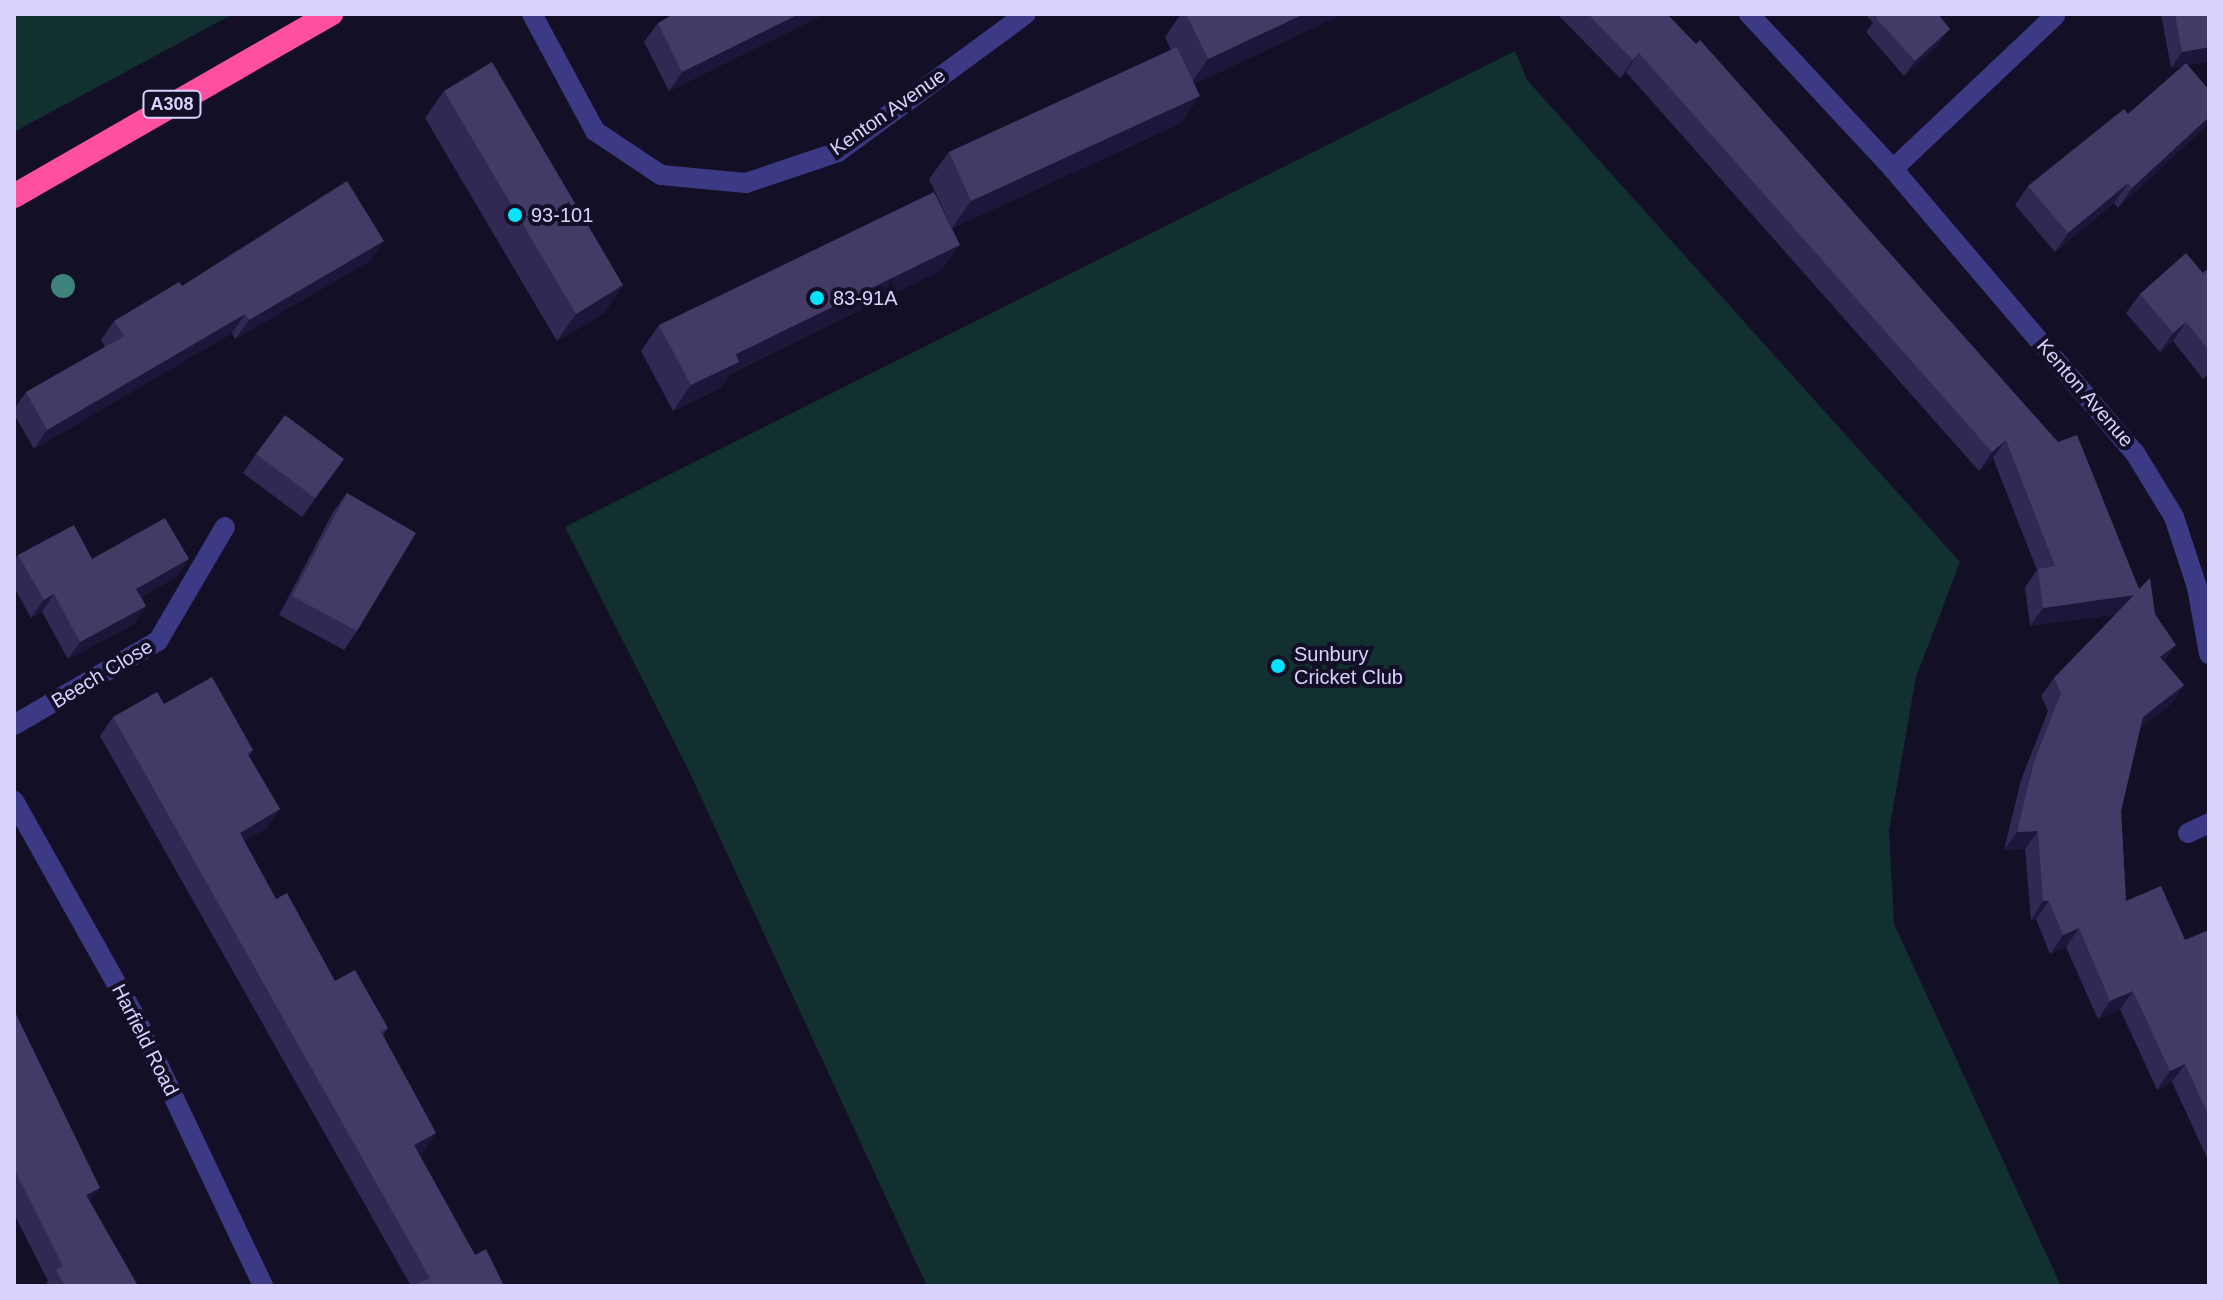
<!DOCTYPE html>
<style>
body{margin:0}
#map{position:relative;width:2223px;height:1300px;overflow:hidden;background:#130f26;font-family:Helvetica,sans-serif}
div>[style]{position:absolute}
.green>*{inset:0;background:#12302f}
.lane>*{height:20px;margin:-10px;padding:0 10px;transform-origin:10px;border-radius:10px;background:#3d3a85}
.street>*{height:20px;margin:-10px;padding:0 10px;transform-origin:10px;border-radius:10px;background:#3d3a85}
.highway>*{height:24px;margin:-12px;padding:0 12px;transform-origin:12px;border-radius:12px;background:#ff4fa3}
.trees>*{width:24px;height:24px;margin:-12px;border-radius:50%;background:#3d827b}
.wall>*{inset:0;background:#312854}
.shaded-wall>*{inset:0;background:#1d163a}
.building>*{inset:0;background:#433a66}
.dots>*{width:22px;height:22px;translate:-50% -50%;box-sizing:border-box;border:4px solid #130f26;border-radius:50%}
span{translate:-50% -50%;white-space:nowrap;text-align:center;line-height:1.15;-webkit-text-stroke:8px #130f26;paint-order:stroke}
.shield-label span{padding:2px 6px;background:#130f26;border:2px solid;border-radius:6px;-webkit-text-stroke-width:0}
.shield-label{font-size:18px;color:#d9d4ff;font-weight:700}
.street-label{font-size:20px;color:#d9d4ff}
.poi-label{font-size:20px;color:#d9d4ff}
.left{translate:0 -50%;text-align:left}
.frame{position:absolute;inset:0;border:16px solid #d9d4ff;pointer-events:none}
</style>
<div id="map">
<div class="green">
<i style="clip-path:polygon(14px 14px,233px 14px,14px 132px)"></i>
<i style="clip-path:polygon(1515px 51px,1527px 80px,1960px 562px,1916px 677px,1889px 831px,1894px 924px,2061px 1286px,927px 1286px,687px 767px,565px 527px)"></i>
</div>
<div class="lane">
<i style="left:2188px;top:833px;width:23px;rotate:-25deg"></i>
</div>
<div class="street">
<i style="left:532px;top:14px;width:133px;rotate:61.7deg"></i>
<i style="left:595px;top:131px;width:79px;rotate:33.7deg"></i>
<i style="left:661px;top:175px;width:85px;rotate:5.4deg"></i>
<i style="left:746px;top:183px;width:97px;rotate:-18.6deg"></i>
<i style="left:838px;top:152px;width:233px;rotate:-36.3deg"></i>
<i style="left:1749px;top:14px;width:212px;rotate:47.1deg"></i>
<i style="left:1893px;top:169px;width:373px;rotate:49.6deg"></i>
<i style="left:2135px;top:453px;width:75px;rotate:58.6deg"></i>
<i style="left:2174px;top:517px;width:74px;rotate:71.8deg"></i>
<i style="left:2197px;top:587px;width:68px;rotate:79.8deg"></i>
<i style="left:1893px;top:169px;width:223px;rotate:-43.4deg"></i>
<i style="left:14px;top:725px;width:167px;rotate:-30.3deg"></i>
<i style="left:158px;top:641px;width:132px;rotate:-59.6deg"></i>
<i style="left:14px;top:801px;width:249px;rotate:60.7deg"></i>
<i style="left:136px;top:1018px;width:297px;rotate:64.6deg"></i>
</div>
<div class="highway">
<i style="left:14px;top:196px;width:366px;rotate:-29.9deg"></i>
</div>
<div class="trees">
<i style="left:63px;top:286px"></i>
</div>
<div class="wall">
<i style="clip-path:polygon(674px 14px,824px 14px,669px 91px,644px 42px,658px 23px)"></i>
<i style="clip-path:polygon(1181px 14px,1343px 14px,1194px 84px,1181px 123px,952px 228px,929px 179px,949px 152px,1171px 50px,1165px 37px)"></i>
<i style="clip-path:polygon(1557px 14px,1667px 14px,2139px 589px,2155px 614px,2164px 661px,2184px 685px,2172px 703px,2140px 727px,2121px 811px,2126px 901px,2185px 940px,2209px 930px,2209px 1162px,2172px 1082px,2157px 1090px,2120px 1009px,2098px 1019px,2066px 947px,2050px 954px,2036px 919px,2031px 920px,2025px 849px,2004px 850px,2021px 780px,2048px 711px,2041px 696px,2054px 678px,2116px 614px,2030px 626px,2025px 587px,2037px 570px,1993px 458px,1979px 471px,1626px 72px,1620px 78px)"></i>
<i style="clip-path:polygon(1865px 14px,1938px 14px,1939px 44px,1904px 76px,1866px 32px,1873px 23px)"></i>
<i style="clip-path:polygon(2161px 14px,2209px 14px,2209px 61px,2187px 65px,2209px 90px,2118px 208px,2114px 203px,2055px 252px,2015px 205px,2028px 186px,2128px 114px,2183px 66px,2171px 68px)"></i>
<i style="clip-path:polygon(444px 91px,623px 285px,604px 313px,557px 341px,425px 118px)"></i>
<i style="clip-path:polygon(371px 260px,235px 339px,232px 333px,34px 449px,14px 414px,14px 409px,26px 392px,105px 347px,101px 340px,114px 321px,182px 286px)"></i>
<i style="clip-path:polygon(2209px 268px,2209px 373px,2203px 379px,2173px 341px,2160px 352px,2126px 313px,2140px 294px,2203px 273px)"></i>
<i style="clip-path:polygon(942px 270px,730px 374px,721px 388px,673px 411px,641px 351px,659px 325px)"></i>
<i style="clip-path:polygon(256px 454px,344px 459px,302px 517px,243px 473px)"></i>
<i style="clip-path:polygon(347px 493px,357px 631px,344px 650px,279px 615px,333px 512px)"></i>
<i style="clip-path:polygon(18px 555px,92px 559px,177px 576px,141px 597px,146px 606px,134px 624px,68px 659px,42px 612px,31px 618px,14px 587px,14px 560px)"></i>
<i style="clip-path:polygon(164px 704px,253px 750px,249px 756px,280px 809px,267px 828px,244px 841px,276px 899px,335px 981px,388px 1028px,383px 1035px,436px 1133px,423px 1152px,419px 1154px,475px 1255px,504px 1286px,411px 1286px,100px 736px,113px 717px)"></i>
<i style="clip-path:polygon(14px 1010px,90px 1202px,138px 1286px,45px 1286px,48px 1281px,14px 1214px)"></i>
</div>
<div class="shaded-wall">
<i style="clip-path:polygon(799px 14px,824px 14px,669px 91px,682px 72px)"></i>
<i style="clip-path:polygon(1304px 14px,1343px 14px,1188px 87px,1208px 59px)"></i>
<i style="clip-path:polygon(1950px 29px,1939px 44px,1904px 76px,1915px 61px)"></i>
<i style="clip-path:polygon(2209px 47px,2209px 61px,2171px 68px,2182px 52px)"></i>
<i style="clip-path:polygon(1639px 53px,1626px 72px,1620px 78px,1633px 60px)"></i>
<i style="clip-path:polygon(1200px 96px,1181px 123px,952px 228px,971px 201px)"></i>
<i style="clip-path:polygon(2209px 117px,2209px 124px,2118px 208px,2132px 188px)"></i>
<i style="clip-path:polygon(2128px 183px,2114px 203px,2055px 252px,2068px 233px)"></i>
<i style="clip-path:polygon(384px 241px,371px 260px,235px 339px,249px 320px)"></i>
<i style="clip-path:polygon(960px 245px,942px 270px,730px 374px,721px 388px,673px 411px,691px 385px,736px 354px)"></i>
<i style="clip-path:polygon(623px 285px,604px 313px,557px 341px,576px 314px)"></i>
<i style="clip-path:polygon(245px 314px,232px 333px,34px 449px,47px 430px)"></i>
<i style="clip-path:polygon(2186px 322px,2173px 341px,2160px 352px,2173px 333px)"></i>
<i style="clip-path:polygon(2006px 440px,1993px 458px,1979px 471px,1992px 452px)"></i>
<i style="clip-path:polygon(189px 559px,177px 576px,124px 606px,136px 589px)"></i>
<i style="clip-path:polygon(54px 594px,42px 612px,31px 618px,44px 600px)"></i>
<i style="clip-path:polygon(2134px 595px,2121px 613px,2030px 626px,2043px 608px)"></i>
<i style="clip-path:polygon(146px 606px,134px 624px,68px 659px,80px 642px)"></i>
<i style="clip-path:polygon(2176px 645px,2163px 663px,2160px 657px)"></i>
<i style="clip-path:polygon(2184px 685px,2172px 703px,2130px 736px,2143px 717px)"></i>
<i style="clip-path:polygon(280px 809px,267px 828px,226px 852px,240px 833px)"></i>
<i style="clip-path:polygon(2038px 831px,2025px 849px,2004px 850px,2017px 832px)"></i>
<i style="clip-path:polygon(2043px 901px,2049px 901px,2036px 919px,2031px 920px)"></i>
<i style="clip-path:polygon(2079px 928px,2066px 947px,2050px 954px,2063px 935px)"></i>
<i style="clip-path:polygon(2133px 991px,2120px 1009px,2098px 1019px,2110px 1001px)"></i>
<i style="clip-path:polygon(2185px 1064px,2172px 1082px,2157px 1090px,2170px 1071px)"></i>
<i style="clip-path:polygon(436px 1133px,423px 1152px,400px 1164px,414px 1145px)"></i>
<i style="clip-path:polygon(100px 1188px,86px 1207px,86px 1195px)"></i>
</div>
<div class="building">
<i style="clip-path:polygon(674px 14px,799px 14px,682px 72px,658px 23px)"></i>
<i style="clip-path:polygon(1186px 14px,1304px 14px,1208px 59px)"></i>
<i style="clip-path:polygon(1588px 14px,1667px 14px,1696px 44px,1700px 40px,2058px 442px,2077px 435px,2139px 589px,2150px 578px,2155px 614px,2176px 645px,2160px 657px,2184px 685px,2143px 717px,2121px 811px,2126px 901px,2161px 886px,2185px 940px,2209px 930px,2209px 1116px,2185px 1064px,2170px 1071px,2133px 991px,2110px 1001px,2079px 928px,2063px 935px,2049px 901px,2043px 901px,2038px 831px,2017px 832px,2034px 762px,2061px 693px,2054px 678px,2134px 595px,2043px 608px,2038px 569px,2055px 566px,2006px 440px,1992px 452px,1639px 53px,1633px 60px)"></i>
<i style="clip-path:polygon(1880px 14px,1938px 14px,1950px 29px,1915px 61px,1876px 18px)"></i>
<i style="clip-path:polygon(2175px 14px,2209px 14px,2209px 47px,2182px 52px)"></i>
<i style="clip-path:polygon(1177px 47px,1200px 96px,971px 201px,949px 152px)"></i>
<i style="clip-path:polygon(492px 62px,623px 285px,576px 314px,444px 91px)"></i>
<i style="clip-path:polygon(2186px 63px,2209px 90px,2209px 117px,2132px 188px,2128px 183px,2068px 233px,2028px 186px,2124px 109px,2128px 114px)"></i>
<i style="clip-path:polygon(347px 181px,384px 241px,249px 320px,245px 314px,47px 430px,26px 392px,124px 336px,114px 321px,179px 282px,182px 286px)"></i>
<i style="clip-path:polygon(934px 192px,960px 245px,736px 354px,739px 362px,691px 385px,659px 325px)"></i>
<i style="clip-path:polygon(2186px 253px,2203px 273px,2209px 268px,2209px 350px,2186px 322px,2173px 333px,2140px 294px)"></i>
<i style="clip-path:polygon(285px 415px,344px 459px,315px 498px,256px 454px)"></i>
<i style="clip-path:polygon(347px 493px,416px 533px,357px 631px,292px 596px)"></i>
<i style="clip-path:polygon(165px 518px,189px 559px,136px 589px,146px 606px,80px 642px,54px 594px,44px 600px,18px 555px,74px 525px,92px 559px)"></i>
<i style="clip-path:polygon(212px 677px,253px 750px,247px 753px,280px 809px,240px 833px,276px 899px,287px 893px,335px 981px,355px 970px,388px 1028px,381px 1032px,436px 1133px,414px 1145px,475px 1255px,486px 1249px,504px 1286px,413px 1286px,430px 1278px,113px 717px,157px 692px,164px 704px)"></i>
<i style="clip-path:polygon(14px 1010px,100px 1188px,86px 1195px,138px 1286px,65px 1286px,56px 1270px,63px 1266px,14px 1169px)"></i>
</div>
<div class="dots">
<i style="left:515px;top:215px;background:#00e5ff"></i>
<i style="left:817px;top:298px;background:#00e5ff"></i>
<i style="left:1278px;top:666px;background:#00e5ff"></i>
</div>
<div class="shield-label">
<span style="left:172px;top:104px">A308</span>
</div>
<div class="street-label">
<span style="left:888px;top:112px;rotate:-35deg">Kenton Avenue</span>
<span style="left:2085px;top:393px;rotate:49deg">Kenton Avenue</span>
<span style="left:102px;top:674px;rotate:-31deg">Beech Close</span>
<span style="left:145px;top:1040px;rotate:63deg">Harfield Road</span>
</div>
<div class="poi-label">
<span class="left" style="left:531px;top:215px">93-101</span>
<span class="left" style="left:833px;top:298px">83-91A</span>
<span class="left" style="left:1294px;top:666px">Sunbury<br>Cricket Club</span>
</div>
<div class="frame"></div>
</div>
